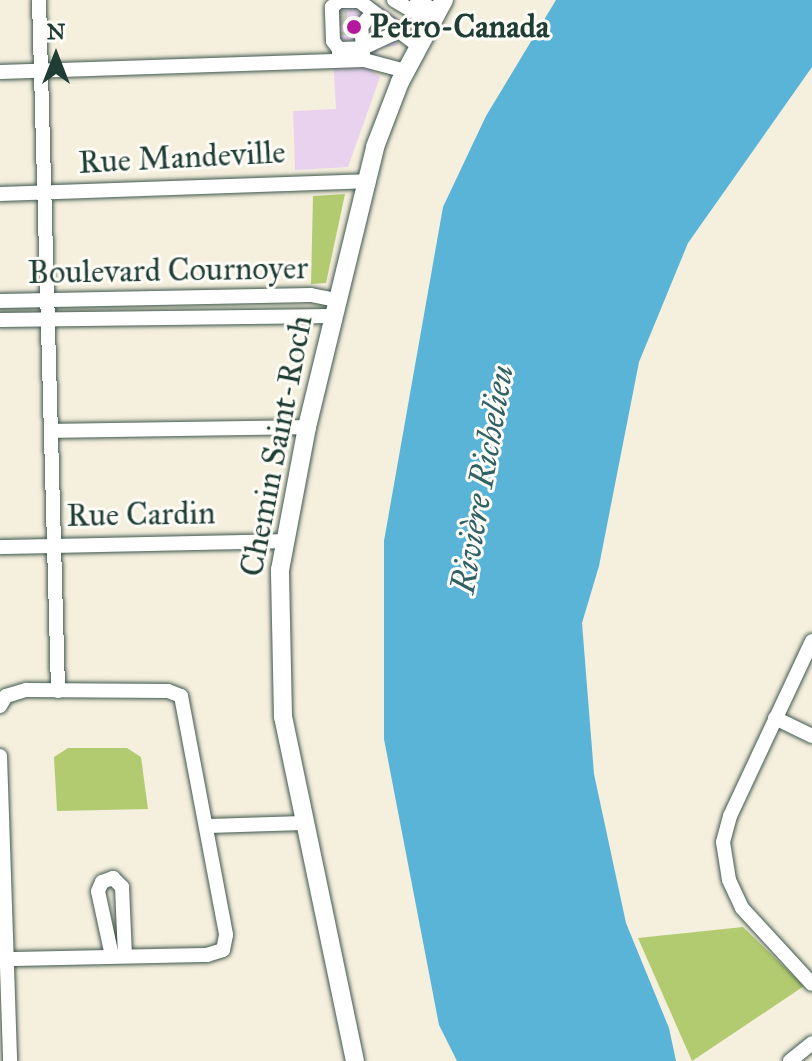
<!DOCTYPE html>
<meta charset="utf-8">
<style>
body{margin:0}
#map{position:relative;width:812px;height:1061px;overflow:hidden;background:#f5efdd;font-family:"IM FELL Great Primer",serif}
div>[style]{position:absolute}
.built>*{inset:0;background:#e8d2ee}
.green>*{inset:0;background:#b2cb70}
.water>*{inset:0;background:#5ab4d8}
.minor-tunnel>*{height:14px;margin-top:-7px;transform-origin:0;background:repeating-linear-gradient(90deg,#cacbbb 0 14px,transparent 0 21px)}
.roads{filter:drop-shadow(0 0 2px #3f584d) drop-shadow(0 0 2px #3f584d)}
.minor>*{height:14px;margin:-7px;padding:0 7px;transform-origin:7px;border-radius:7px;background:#fff}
.major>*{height:18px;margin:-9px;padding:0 9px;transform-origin:9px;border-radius:9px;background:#fff}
.dots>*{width:22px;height:22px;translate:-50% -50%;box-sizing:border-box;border:4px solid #fdfcf7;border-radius:50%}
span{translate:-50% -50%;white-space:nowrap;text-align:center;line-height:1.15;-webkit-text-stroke:6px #fdfcf7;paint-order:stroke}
.poi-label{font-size:32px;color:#1f3d34;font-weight:700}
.left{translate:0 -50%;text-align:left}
.street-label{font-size:32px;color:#1f3d34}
.water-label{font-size:34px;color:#316165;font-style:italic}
.north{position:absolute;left:16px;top:16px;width:80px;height:80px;-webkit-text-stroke:6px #fdfcf7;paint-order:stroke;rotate:0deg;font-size:22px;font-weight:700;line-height:32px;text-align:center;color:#1f3d34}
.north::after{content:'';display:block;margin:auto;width:28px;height:36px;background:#1f3d34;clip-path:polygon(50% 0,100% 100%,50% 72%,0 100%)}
</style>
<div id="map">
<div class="built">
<i style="clip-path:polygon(330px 0,371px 0,406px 24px,397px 46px,379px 47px,372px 71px,380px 77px,348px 167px,295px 170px,293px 111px,336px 109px)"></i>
</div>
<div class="green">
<i style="clip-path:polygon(345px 194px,326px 283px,311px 284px,313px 196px)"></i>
<i style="clip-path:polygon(68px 748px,127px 748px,141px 757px,148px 809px,57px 811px,54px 757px)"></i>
<i style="clip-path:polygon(743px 927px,804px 986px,692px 1061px,638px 938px)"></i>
</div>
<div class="water">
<i style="clip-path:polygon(556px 0,812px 0,812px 67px,688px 243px,639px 362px,599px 566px,582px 623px,594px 774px,626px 923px,669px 1028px,676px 1061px,457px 1061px,439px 1025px,384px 739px,384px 541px,443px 207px,486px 116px)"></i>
</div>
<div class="minor-tunnel">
<i style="left:340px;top:11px;width:24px;rotate:90deg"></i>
</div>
<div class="roads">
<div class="minor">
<i style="left:39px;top:0;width:691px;rotate:88.42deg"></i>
<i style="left:394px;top:0;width:43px;rotate:30.7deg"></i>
<i style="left:417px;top:0;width:23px;rotate:31deg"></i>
<i style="left:339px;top:49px;width:10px;rotate:-127deg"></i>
<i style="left:333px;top:41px;width:34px;rotate:-92deg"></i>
<i style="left:332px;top:7px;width:9px;rotate:-41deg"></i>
<i style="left:339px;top:1px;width:20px"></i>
<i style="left:359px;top:1px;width:75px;rotate:36.9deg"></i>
<i style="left:363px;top:55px;width:7px;rotate:-90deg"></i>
<i style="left:363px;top:48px;width:38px;rotate:-25deg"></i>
<i style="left:339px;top:56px;width:7px;rotate:-90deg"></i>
<i style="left:339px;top:49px;width:24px;rotate:-2deg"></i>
<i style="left:363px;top:48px;width:21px;rotate:-95deg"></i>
<i style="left:361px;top:27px;width:11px;rotate:-52deg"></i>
<i style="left:0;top:72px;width:364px;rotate:-1.9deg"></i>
<i style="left:364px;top:60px;width:43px;rotate:14.7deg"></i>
<i style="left:0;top:194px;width:366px;rotate:-2deg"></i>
<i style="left:0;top:301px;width:311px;rotate:-1.1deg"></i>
<i style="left:311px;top:295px;width:25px;rotate:11deg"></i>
<i style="left:0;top:320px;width:332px;rotate:-0.7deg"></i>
<i style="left:52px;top:431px;width:255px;rotate:-0.9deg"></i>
<i style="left:0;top:547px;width:284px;rotate:-1.2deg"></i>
<i style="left:812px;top:641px;width:193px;rotate:115.1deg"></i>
<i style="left:730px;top:816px;width:27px;rotate:105deg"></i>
<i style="left:723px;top:842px;width:38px;rotate:81deg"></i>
<i style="left:729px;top:880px;width:31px;rotate:65deg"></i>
<i style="left:742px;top:908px;width:103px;rotate:47.4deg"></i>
<i style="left:0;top:706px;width:12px;rotate:-59deg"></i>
<i style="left:6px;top:696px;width:21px;rotate:-17deg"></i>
<i style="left:26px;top:690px;width:142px;rotate:0.4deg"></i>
<i style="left:168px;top:691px;width:14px;rotate:21deg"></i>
<i style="left:181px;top:696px;width:243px;rotate:79.3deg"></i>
<i style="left:226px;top:935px;width:15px;rotate:101deg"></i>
<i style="left:223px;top:950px;width:17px;rotate:163deg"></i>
<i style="left:207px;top:955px;width:198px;rotate:178.8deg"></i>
<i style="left:775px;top:718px;width:41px;rotate:25.9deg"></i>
<i style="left:0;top:756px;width:305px;rotate:88.1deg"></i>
<i style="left:208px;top:826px;width:96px;rotate:-1.8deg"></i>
<i style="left:112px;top:956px;width:66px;rotate:-102.2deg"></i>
<i style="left:98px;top:891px;width:10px;rotate:-66deg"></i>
<i style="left:102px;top:882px;width:12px;rotate:-20deg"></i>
<i style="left:113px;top:878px;width:13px;rotate:45deg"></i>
<i style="left:122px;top:887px;width:69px;rotate:87.5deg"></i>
<i style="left:790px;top:1061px;width:28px;rotate:-39deg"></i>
</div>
<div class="major">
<i style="left:355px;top:1061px;width:351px;rotate:-101.8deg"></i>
<i style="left:283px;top:717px;width:147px;rotate:-91.2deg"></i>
<i style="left:280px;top:570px;width:146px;rotate:-79.3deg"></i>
<i style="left:307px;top:427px;width:288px;rotate:-76.3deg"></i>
<i style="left:375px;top:147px;width:70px;rotate:-69deg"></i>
<i style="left:400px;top:82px;width:93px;rotate:-61.8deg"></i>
</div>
</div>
<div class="dots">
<i style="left:354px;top:27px;background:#b5179e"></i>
</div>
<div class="poi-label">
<span class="left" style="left:370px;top:27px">Petro-Canada</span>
</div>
<div class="street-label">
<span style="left:182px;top:158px;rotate:-3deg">Rue Mandeville</span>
<span style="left:168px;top:271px;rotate:-1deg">Boulevard Cournoyer</span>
<span style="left:277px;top:446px;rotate:-79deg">Chemin Saint-Roch</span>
<span style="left:141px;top:515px;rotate:-1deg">Rue Cardin</span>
</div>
<div class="water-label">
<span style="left:482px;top:479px;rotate:-80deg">Rivière Richelieu</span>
</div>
<div class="north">N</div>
</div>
